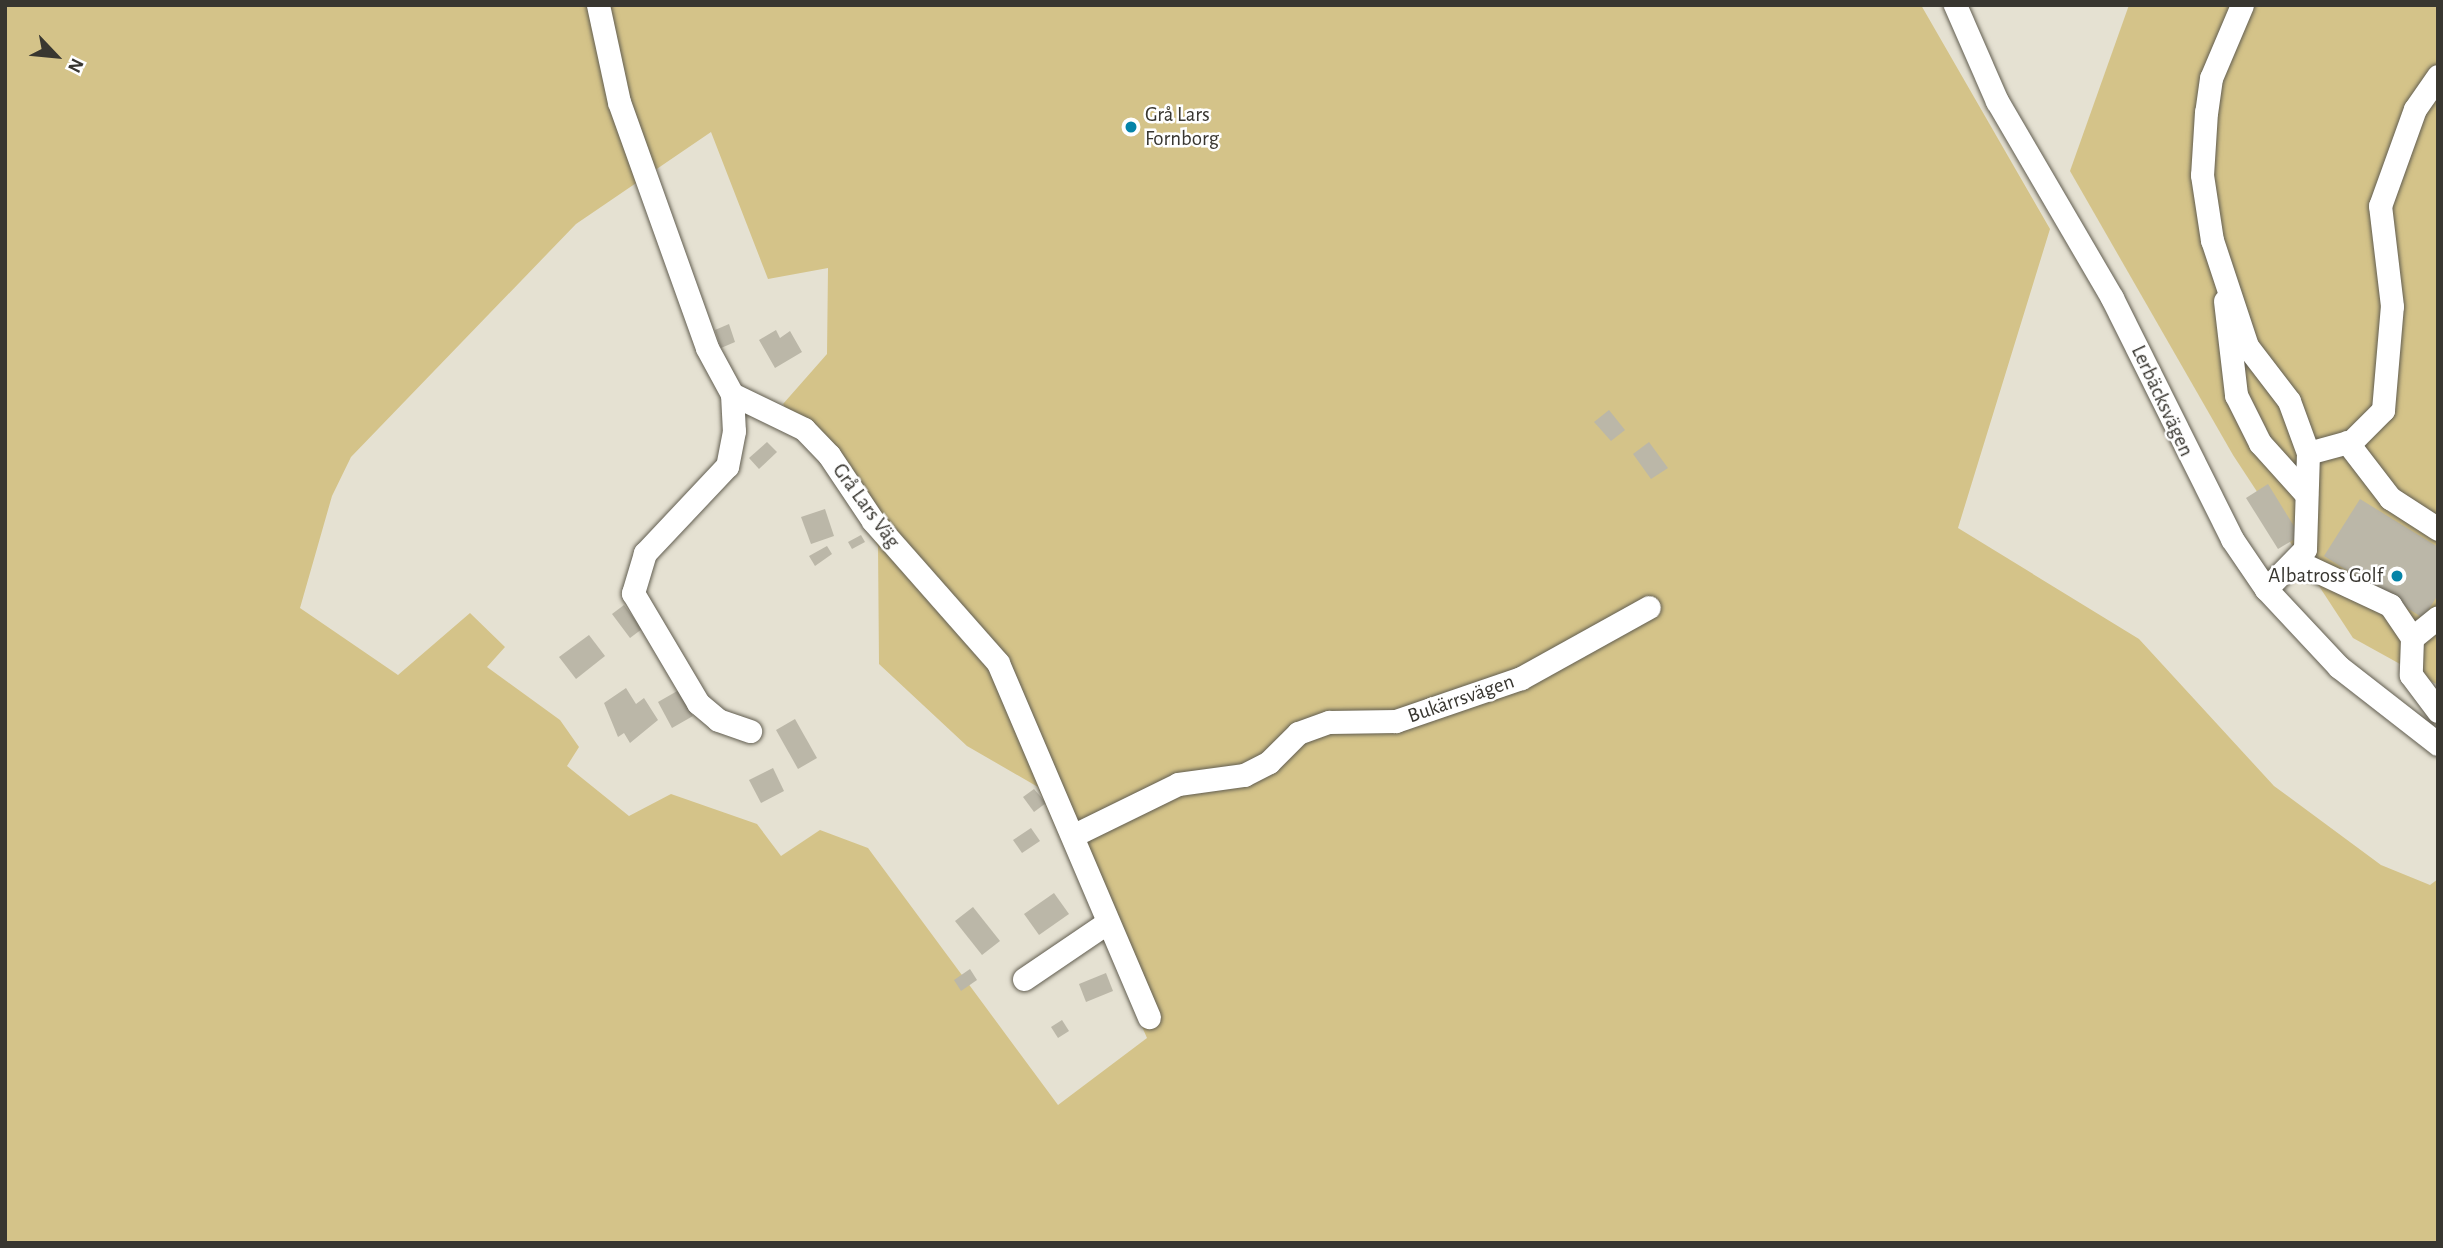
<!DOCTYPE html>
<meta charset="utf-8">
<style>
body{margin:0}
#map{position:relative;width:2443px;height:1248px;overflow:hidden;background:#e5e1d2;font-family:"Alegreya Sans",sans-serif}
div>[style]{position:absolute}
.green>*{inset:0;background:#d4c389}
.building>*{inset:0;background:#bbb7a8}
.roads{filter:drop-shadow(0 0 2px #615d50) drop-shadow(0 0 2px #615d50)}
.minor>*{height:23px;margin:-11.5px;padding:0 11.5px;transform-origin:11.5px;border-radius:11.5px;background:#fff}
.dots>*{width:19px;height:19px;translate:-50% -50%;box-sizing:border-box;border:4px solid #fff;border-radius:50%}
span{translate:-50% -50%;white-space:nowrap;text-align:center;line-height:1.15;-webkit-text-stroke:5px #fff;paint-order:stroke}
.poi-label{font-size:21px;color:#383630}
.left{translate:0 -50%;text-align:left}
.right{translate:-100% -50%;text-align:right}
.street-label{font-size:21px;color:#383630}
.frame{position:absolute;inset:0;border:7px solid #383630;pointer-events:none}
.north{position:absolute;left:21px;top:21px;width:70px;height:70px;-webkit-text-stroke:5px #fff;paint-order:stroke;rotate:116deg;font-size:19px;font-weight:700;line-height:28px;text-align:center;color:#383630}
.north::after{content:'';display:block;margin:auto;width:24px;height:32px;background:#383630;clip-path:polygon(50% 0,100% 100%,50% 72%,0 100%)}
</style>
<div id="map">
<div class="green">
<i style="clip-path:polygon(evenodd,5px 5px,1921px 5px,2050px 229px,1958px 528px,2139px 639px,2274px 786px,2381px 865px,2430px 885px,2438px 879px,2438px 1243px,5px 1243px,5px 5px,711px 132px,768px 279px,828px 268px,827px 354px,783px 404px,878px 546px,879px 664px,967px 746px,1038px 787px,1147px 1038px,1058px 1105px,868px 848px,820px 830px,781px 856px,757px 824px,671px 794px,629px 816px,567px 766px,579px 747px,560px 720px,487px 667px,505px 647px,470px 613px,398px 675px,300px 608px,332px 496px,351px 457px,576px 224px,711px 132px)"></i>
<i style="clip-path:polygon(2129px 5px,2438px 5px,2438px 685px,2353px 638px,2233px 455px,2070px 171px)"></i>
</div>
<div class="building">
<i style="clip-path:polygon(729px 324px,735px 342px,721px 348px,715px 330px)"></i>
<i style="clip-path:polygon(776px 330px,780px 338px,790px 331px,802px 352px,775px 368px,759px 340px)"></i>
<i style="clip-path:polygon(1609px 410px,1625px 430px,1611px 441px,1594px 422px)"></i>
<i style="clip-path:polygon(767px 442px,777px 452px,759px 469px,749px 458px)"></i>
<i style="clip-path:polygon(1649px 442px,1668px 468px,1651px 479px,1633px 454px)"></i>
<i style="clip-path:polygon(2268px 484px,2300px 536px,2278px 549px,2246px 498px)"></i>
<i style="clip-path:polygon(2360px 499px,2438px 547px,2438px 595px,2423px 618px,2324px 556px)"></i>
<i style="clip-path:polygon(825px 509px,834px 536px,811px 544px,801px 517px)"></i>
<i style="clip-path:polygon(861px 535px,865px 542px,852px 549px,848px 542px)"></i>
<i style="clip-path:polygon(827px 546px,832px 554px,815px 566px,809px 556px)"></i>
<i style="clip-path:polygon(624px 605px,642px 629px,630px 638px,612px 614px)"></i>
<i style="clip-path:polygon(589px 635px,605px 656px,576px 679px,559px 657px)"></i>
<i style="clip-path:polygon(626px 688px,636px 704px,644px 698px,658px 720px,630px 743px,624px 733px,618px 737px,604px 703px)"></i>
<i style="clip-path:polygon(679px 690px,693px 716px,672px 728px,658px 702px)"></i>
<i style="clip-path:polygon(795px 719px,817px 758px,798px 769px,776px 730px)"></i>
<i style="clip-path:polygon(773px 768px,784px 791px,761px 803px,749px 780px)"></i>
<i style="clip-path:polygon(1034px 789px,1046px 803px,1034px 812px,1023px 797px)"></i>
<i style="clip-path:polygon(1031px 828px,1040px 841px,1022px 853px,1013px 840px)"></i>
<i style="clip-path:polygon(1054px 893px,1069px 914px,1039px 935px,1024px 914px)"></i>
<i style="clip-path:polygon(973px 907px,1000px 941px,982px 955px,955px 921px)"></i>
<i style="clip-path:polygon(970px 969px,977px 980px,961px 991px,954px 980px)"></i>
<i style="clip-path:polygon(1106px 973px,1113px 991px,1086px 1002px,1079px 984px)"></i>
<i style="clip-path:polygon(1062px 1020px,1069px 1031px,1058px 1038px,1051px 1027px)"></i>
</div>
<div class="roads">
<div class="minor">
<i style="left:598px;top:5px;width:99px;rotate:77.8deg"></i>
<i style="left:619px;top:102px;width:261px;rotate:70.3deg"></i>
<i style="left:707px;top:348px;width:52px;rotate:61.5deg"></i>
<i style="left:732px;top:394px;width:80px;rotate:25.9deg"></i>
<i style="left:804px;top:429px;width:36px;rotate:46deg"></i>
<i style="left:829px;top:455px;width:79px;rotate:56.3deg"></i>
<i style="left:873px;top:521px;width:189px;rotate:48.6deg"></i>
<i style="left:998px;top:663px;width:385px;rotate:66.9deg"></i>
<i style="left:1955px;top:5px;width:105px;rotate:66.4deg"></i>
<i style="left:1997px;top:101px;width:228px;rotate:59.7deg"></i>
<i style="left:2112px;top:298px;width:269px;rotate:63.5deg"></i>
<i style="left:2232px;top:539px;width:60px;rotate:55.8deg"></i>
<i style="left:2266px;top:589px;width:107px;rotate:46.9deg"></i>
<i style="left:2339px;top:667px;width:125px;rotate:37.9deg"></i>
<i style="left:2242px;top:5px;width:79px;rotate:113deg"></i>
<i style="left:2211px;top:78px;width:34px;rotate:98deg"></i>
<i style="left:2206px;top:112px;width:63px;rotate:93.6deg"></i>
<i style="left:2202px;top:175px;width:66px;rotate:81.3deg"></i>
<i style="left:2212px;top:240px;width:112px;rotate:71.7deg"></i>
<i style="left:2247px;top:346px;width:69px;rotate:52.6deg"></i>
<i style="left:2289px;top:401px;width:55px;rotate:69.9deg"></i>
<i style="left:2308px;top:453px;width:96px;rotate:91.8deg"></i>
<i style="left:2305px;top:549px;width:56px;rotate:134.3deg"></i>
<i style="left:2225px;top:301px;width:95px;rotate:83.3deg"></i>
<i style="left:2236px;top:395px;width:54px;rotate:63.4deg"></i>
<i style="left:2260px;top:443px;width:69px;rotate:48deg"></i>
<i style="left:732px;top:394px;width:37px;rotate:87deg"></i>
<i style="left:734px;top:431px;width:36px;rotate:101deg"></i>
<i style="left:727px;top:466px;width:120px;rotate:133.3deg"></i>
<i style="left:645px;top:553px;width:42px;rotate:106.7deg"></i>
<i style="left:633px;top:593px;width:128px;rotate:59.4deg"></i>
<i style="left:698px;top:703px;width:26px;rotate:40deg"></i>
<i style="left:718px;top:720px;width:34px;rotate:19deg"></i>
<i style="left:2347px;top:442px;width:71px;rotate:52.5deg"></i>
<i style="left:2390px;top:498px;width:57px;rotate:32.9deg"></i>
<i style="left:2308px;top:453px;width:46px;rotate:-15.3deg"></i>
<i style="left:2352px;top:441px;width:44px;rotate:-45deg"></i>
<i style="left:2383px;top:410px;width:104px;rotate:-85.1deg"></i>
<i style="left:2392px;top:306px;width:101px;rotate:-96.8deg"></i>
<i style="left:2380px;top:206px;width:103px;rotate:-70.2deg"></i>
<i style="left:2415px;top:109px;width:40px;rotate:-55.1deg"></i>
<i style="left:2298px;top:562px;width:102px;rotate:25.1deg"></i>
<i style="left:2390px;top:605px;width:40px;rotate:56deg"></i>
<i style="left:2412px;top:638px;width:37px;rotate:92deg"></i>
<i style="left:2411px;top:675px;width:45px;rotate:53.1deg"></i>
<i style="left:2412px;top:638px;width:33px;rotate:-39deg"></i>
<i style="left:1074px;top:835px;width:116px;rotate:-26.1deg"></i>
<i style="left:1178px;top:784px;width:67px;rotate:-7.8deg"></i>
<i style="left:1244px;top:775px;width:28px;rotate:-27deg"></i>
<i style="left:1269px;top:762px;width:41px;rotate:-45deg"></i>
<i style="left:1298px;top:733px;width:33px;rotate:-20deg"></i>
<i style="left:1329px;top:722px;width:67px;rotate:-0.9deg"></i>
<i style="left:1396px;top:721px;width:132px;rotate:-19deg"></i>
<i style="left:1521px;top:678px;width:146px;rotate:-29deg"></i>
<i style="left:1024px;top:979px;width:98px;rotate:-34.2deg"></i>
</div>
</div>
<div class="dots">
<i style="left:1131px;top:127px;background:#0584a8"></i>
<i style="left:2397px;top:576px;background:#0584a8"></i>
</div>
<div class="poi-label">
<span class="left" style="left:1145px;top:127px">Grå Lars<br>Fornborg</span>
<span class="right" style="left:2383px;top:576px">Albatross Golf</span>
</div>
<div class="street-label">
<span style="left:2162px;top:401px;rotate:65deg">Lerbäcksvägen</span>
<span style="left:866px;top:506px;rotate:54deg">Grå Lars Väg</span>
<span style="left:1461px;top:699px;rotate:-19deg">Bukärrsvägen</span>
</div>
<div class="frame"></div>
<div class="north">N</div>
</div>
